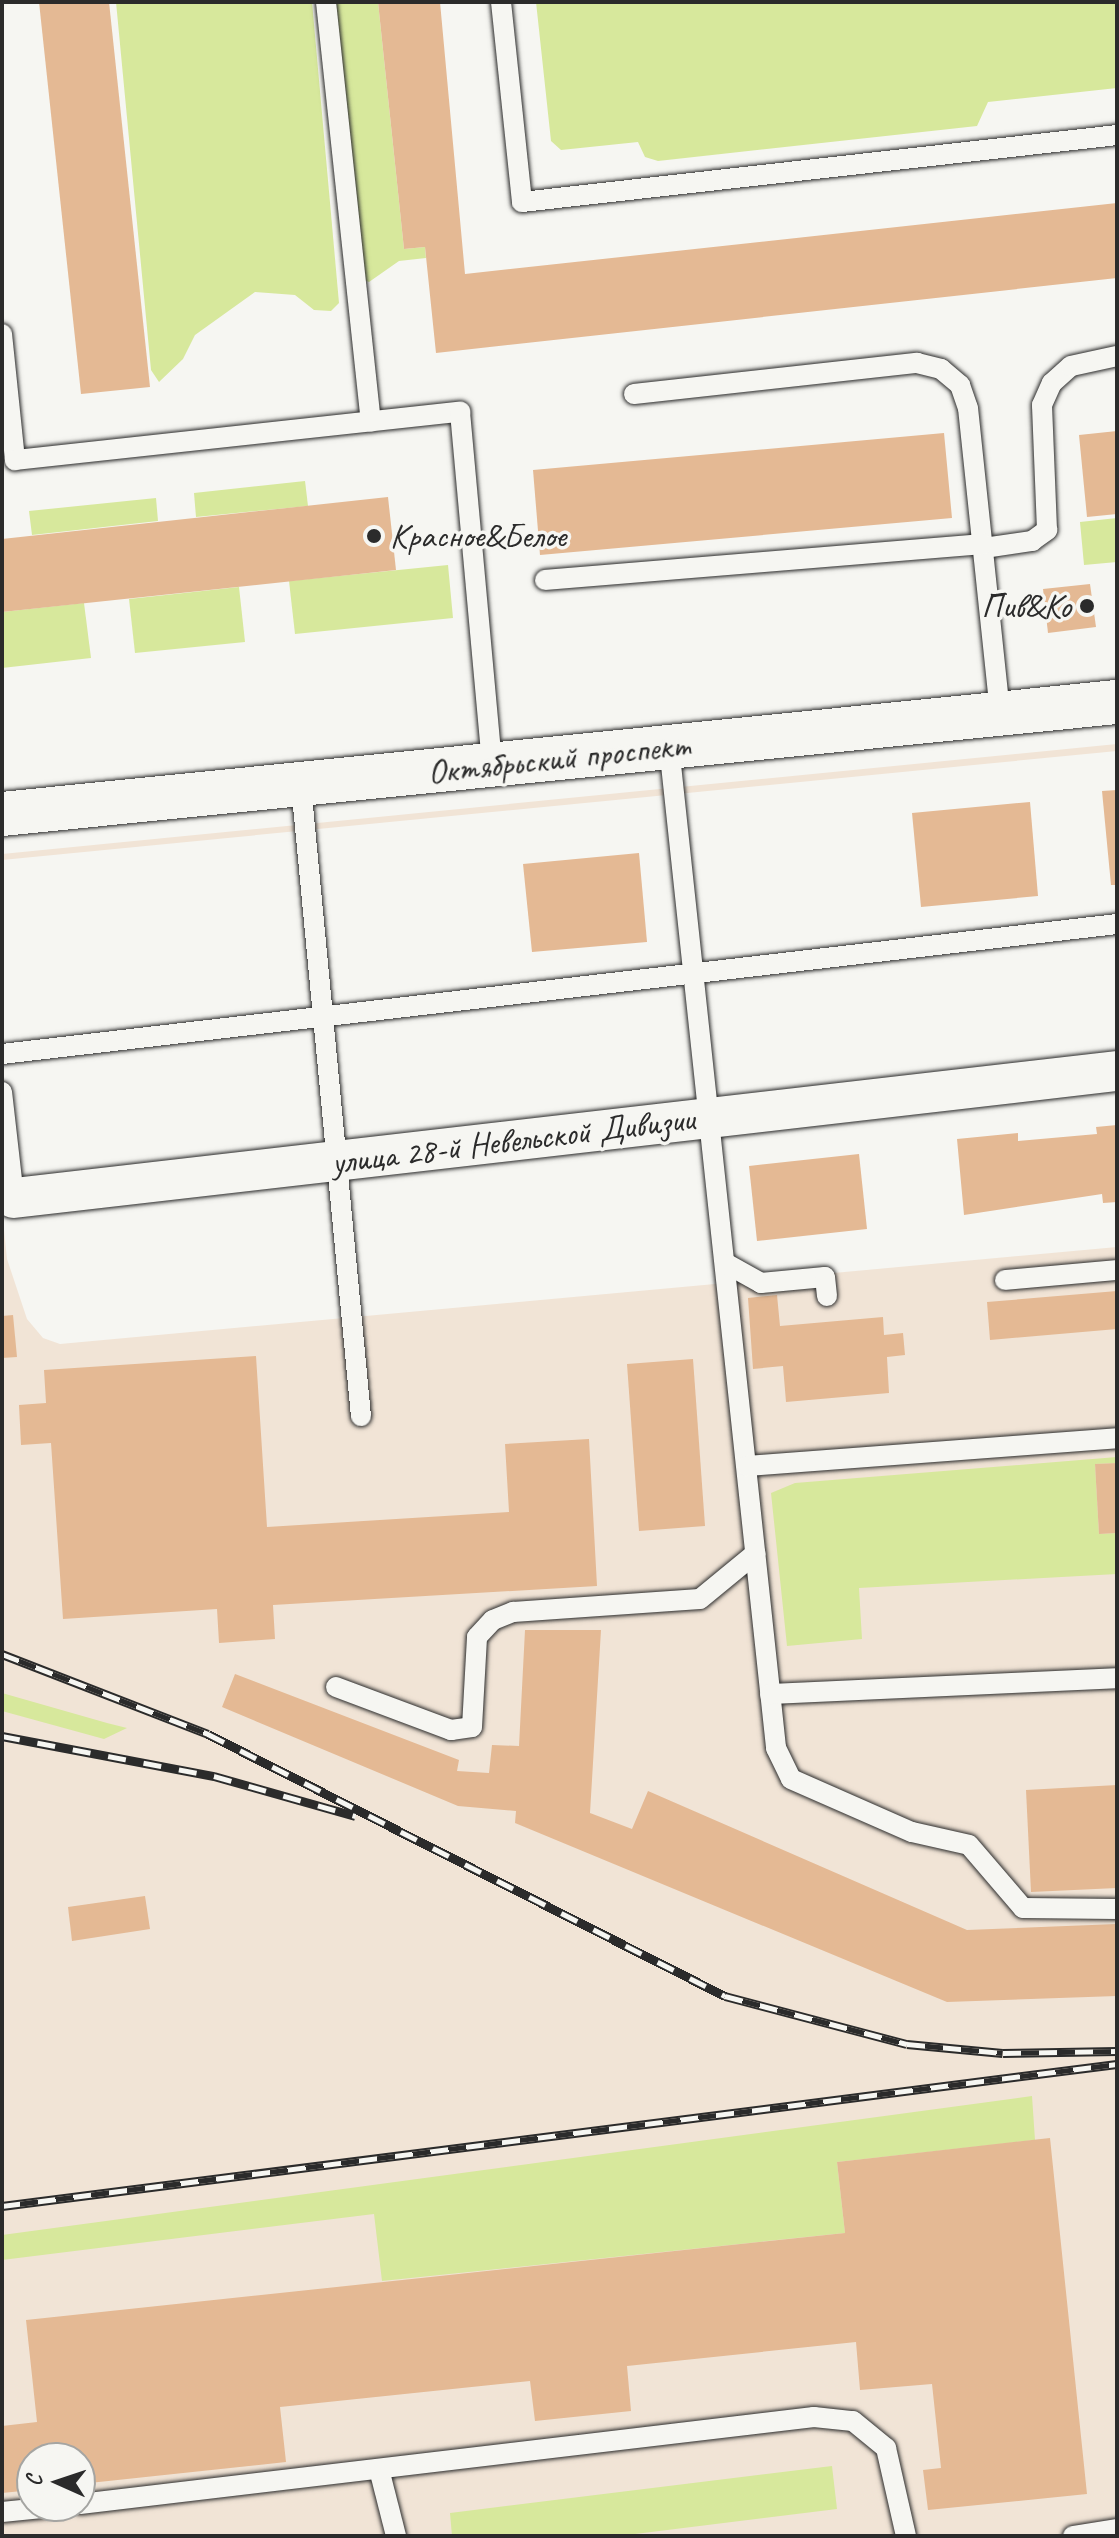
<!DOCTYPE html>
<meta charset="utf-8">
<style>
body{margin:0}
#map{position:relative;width:1119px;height:2538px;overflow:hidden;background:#f6f6f2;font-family:Caveat,sans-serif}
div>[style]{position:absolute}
.built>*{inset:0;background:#f1e4d6}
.green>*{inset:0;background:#d7e89c}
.building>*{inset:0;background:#e4b994}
.roads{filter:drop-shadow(0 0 2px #2b2b2b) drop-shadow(0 0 2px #2b2b2b)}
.lane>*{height:20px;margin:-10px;padding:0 10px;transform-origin:10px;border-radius:10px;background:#f6f6f2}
.street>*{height:40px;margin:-20px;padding:0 20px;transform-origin:20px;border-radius:20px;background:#f6f6f2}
.primary>*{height:44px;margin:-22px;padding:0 22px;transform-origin:22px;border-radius:22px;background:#f6f6f2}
.rail>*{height:9px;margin-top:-4.5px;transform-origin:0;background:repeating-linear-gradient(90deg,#f6f6f2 0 18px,#2b2b2b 0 36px);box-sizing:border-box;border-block:2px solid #2b2b2b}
.dots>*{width:22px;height:22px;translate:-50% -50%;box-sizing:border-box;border:4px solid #f6f6f2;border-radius:50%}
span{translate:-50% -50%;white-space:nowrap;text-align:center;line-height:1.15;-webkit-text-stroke:7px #f6f6f2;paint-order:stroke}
.poi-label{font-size:34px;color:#2b2b2b}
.left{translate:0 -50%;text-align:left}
.right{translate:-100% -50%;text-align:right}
.street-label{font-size:34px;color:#2b2b2b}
.frame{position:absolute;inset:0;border:4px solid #2b2b2b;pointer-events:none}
.north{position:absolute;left:16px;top:2442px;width:80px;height:80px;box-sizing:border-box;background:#f6f6f2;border:2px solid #a5a5a2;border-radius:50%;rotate:273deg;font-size:22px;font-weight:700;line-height:32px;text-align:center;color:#2b2b2b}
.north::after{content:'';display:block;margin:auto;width:28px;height:36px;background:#2b2b2b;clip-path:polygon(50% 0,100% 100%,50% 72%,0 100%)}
</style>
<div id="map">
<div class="built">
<i style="clip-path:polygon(1117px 744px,1117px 751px,2px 860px,2px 854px)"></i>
<i style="clip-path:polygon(evenodd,2px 1210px,7px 1259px,27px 1319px,43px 1338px,60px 1344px,1117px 1247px,1117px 2536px,2px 2536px,2px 1210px,32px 2458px,80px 2458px,80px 2506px,32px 2506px,32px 2458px)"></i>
</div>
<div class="green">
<i style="clip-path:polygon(116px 2px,312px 2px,339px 303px,331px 311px,314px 310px,295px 295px,255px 292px,195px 335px,183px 359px,159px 382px,151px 370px)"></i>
<i style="clip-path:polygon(335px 2px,378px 2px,404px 249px,425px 247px,426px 258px,399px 261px,369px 282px,364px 280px)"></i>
<i style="clip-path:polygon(536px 2px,1117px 2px,1117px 88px,988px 102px,977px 126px,658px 161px,645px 157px,638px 142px,561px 150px,551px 141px)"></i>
<i style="clip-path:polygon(305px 481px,308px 506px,196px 517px,194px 493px)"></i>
<i style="clip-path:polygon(156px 498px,158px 521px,32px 535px,29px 511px)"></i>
<i style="clip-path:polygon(1117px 518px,1117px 562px,1084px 565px,1080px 522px)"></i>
<i style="clip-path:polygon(448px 565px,453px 618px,295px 634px,289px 581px)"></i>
<i style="clip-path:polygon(239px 587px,245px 642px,135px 653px,129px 599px)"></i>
<i style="clip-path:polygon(84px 603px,91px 658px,2px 668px,2px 612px)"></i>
<i style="clip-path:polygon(1117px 1457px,1117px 1463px,1095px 1464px,1099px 1534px,1117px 1533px,1117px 1574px,859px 1588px,862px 1639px,787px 1646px,771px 1493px,795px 1483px)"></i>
<i style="clip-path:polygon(2px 1693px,107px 1723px,127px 1728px,104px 1739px,2px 1711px)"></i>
<i style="clip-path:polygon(1032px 2096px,1035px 2140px,837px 2162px,845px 2233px,382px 2281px,374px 2214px,2px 2260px,2px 2235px)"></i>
<i style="clip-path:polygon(832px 2466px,837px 2509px,619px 2536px,452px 2536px,450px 2513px)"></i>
</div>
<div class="building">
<i style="clip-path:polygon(39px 2px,109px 2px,150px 387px,81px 394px)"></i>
<i style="clip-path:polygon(378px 2px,440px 2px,465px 274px,1117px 203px,1117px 278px,436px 353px,425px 247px,404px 249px)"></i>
<i style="clip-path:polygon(1117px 431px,1117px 514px,1087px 517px,1079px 435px)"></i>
<i style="clip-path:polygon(944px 433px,952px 518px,540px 555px,533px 470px)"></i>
<i style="clip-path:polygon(388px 497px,396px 570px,2px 612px,2px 539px)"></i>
<i style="clip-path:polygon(1090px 584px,1096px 627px,1048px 633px,1043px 589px)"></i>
<i style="clip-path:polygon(1117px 790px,1117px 885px,1111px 885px,1102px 791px)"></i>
<i style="clip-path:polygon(1030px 802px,1038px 896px,921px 907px,912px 813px)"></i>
<i style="clip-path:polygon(639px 853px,647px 942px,532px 952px,523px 864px)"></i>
<i style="clip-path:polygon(1117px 1125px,1117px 1202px,1103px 1203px,1102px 1194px,964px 1215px,957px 1139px,1018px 1133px,1018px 1141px,1097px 1134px,1096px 1127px)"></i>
<i style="clip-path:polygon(859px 1154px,867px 1229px,757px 1241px,749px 1166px)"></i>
<i style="clip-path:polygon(1117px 1291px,1117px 1329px,990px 1340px,987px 1302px)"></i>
<i style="clip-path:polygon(777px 1295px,780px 1326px,883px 1317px,884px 1335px,903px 1333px,905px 1355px,887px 1357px,889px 1393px,786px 1402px,783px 1366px,753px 1369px,748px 1298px)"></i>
<i style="clip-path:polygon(13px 1315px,17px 1357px,2px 1358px,2px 1316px)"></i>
<i style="clip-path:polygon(256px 1356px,267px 1527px,509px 1512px,505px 1444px,589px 1439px,597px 1586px,273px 1605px,275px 1639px,219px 1643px,217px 1609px,63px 1619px,51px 1443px,21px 1445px,19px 1405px,46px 1403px,44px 1370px)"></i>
<i style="clip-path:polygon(693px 1359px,705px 1526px,639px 1531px,627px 1364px)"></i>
<i style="clip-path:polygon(1117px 1463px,1117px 1533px,1099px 1534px,1095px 1464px)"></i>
<i style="clip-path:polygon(525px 1630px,601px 1630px,590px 1813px,632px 1829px,648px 1791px,967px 1930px,1117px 1924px,1117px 1996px,947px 2002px,515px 1823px,516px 1811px,458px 1806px,222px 1707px,235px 1674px,459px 1760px,457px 1771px,489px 1773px,492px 1745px,519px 1746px)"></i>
<i style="clip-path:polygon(1117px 1785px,1117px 1888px,1031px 1892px,1026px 1790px)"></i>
<i style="clip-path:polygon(145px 1896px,150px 1929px,72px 1941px,68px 1907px)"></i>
<i style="clip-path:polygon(1050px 2138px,1087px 2494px,928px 2510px,923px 2470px,941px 2468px,932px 2384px,860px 2390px,856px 2342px,627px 2366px,631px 2411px,535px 2421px,530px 2381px,280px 2407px,286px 2462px,80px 2484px,80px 2458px,32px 2458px,32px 2490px,2px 2493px,2px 2426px,37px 2422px,26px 2320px,845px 2233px,837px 2162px)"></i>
</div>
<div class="roads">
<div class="lane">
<i style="left:326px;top:2px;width:422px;rotate:83.9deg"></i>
<i style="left:501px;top:2px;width:201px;rotate:84deg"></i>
<i style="left:522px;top:202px;width:599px;rotate:-6.42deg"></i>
<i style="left:2px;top:334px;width:127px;rotate:84.1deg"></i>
<i style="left:15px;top:460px;width:448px;rotate:-6.2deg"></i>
<i style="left:460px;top:412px;width:353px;rotate:84.8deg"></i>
<i style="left:634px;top:394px;width:285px;rotate:-6.3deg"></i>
<i style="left:917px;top:363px;width:25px;rotate:14deg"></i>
<i style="left:941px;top:369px;width:25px;rotate:40deg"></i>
<i style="left:960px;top:385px;width:24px;rotate:71deg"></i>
<i style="left:968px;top:408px;width:308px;rotate:84deg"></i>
<i style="left:984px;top:548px;width:49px;rotate:-8.3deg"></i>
<i style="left:1032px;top:541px;width:19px;rotate:-36deg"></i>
<i style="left:1047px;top:530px;width:125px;rotate:-92.3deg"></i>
<i style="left:1042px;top:405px;width:24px;rotate:-66deg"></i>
<i style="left:1052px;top:383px;width:25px;rotate:-42deg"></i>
<i style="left:1071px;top:366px;width:47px;rotate:-12.3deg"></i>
<i style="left:545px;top:580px;width:439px;rotate:-4.7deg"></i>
<i style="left:669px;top:746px;width:1008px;rotate:83.9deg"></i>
<i style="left:776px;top:1748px;width:34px;rotate:64deg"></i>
<i style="left:791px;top:1779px;width:132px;rotate:23.7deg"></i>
<i style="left:912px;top:1832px;width:58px;rotate:12.8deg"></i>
<i style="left:969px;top:1845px;width:83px;rotate:49.4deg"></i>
<i style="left:1023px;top:1908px;width:94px;rotate:0.6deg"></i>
<i style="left:301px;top:785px;width:634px;rotate:84.57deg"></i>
<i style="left:2px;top:1054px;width:1123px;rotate:-6.65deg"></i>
<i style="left:2px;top:1092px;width:107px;rotate:83.5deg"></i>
<i style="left:727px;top:1264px;width:39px;rotate:29deg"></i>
<i style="left:761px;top:1283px;width:64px;rotate:-5.4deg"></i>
<i style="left:825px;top:1277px;width:19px;rotate:84deg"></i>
<i style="left:1005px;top:1280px;width:112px;rotate:-5.1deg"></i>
<i style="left:747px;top:1466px;width:371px;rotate:-4.3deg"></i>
<i style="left:336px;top:1687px;width:123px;rotate:20.5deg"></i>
<i style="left:451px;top:1730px;width:21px;rotate:-8deg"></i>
<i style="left:472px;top:1727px;width:90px;rotate:-86.8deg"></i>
<i style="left:477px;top:1637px;width:23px;rotate:-47deg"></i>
<i style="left:493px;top:1620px;width:22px;rotate:-22deg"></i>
<i style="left:513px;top:1612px;width:187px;rotate:-4deg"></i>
<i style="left:700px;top:1599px;width:72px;rotate:-39.4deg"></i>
<i style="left:770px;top:1694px;width:347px;rotate:-2.6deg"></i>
<i style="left:380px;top:2473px;width:65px;rotate:75.7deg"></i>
<i style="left:80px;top:2504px;width:739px;rotate:-6.76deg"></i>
<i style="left:814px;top:2417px;width:39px;rotate:6deg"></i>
<i style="left:853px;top:2421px;width:43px;rotate:39.3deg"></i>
<i style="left:886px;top:2448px;width:90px;rotate:77.2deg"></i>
<i style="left:2px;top:2512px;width:60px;rotate:-5.7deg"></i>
<i style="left:1073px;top:2536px;width:45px;rotate:-9deg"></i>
</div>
<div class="street">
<i style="left:14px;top:1198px;width:1110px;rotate:-6.57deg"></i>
</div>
<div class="primary">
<i style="left:2px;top:814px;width:1121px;rotate:-5.74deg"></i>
</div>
</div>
<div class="rail">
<i style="left:2px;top:1654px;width:221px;rotate:21.2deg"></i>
<i style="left:208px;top:1734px;width:580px;rotate:26.87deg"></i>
<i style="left:725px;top:1996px;width:188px;rotate:14.8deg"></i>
<i style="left:907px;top:2044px;width:96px;rotate:5.4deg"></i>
<i style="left:1003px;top:2053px;width:114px;rotate:-1deg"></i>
<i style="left:2px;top:1736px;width:216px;rotate:10.7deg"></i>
<i style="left:214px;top:1776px;width:147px;rotate:15.8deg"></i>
<i style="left:2px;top:2206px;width:1124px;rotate:-7.26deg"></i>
</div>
<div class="dots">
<i style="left:374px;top:536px;background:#2b2b2b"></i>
<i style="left:1087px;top:606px;background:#2b2b2b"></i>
</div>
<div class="poi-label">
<span class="left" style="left:390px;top:536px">Красное&amp;Белое</span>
<span class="right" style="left:1071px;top:606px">Пив&amp;Ко</span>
</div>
<div class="street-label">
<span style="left:559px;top:758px;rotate:-6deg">Октябрьский проспект</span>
<span style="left:513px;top:1140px;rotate:-7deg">улица 28-й Невельской Дивизии</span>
</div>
<div class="frame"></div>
<div class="north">С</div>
</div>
